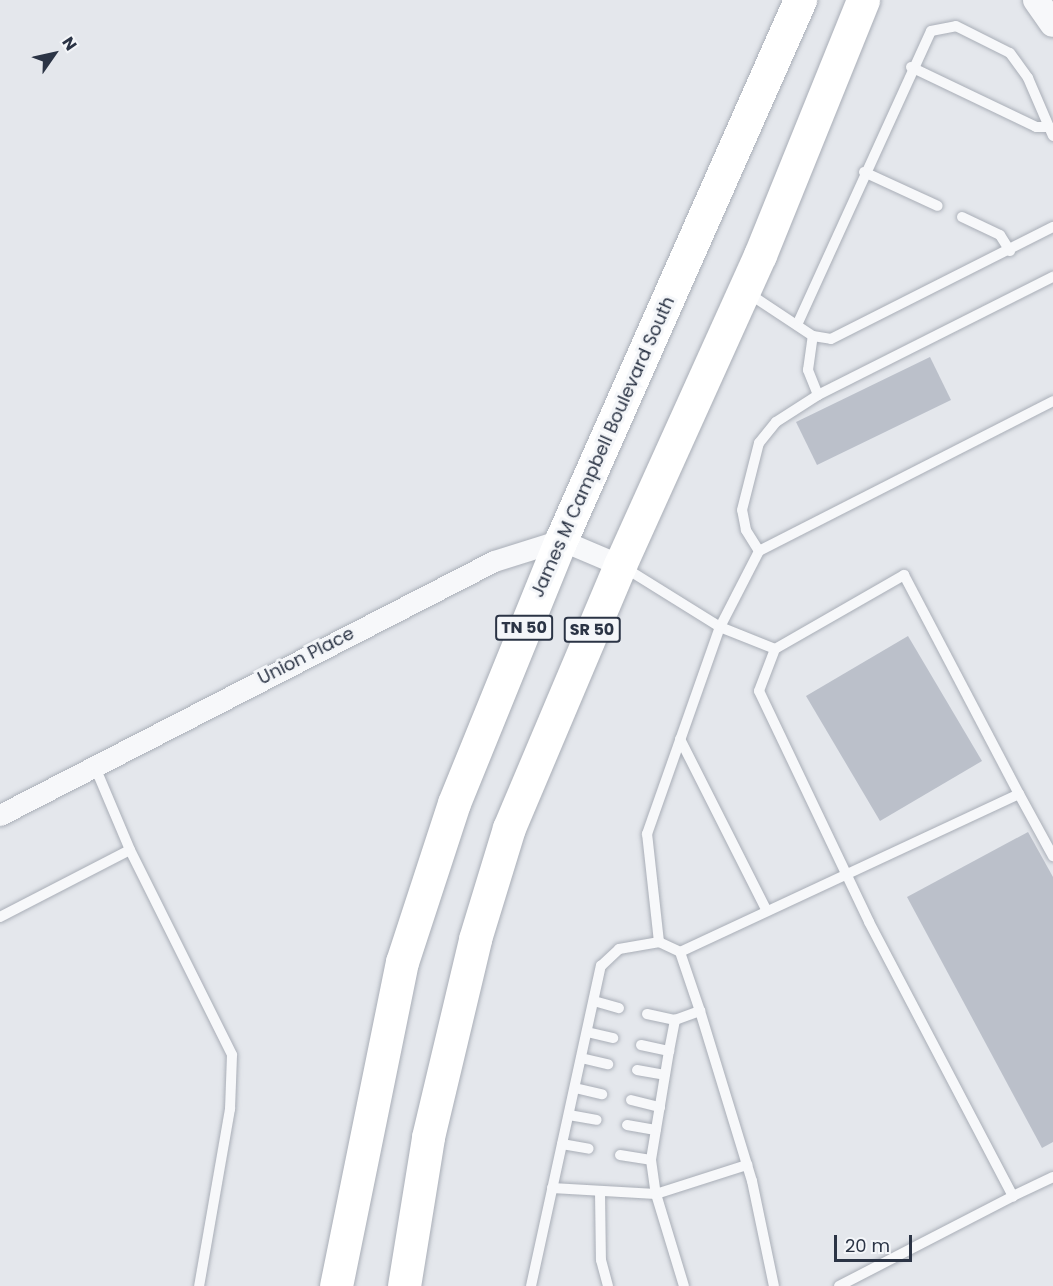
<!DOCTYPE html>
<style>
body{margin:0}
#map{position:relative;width:1053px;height:1286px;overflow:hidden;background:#e4e7ec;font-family:Poppins,sans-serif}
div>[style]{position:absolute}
.building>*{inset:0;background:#bbc0ca}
.roads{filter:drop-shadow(0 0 2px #a9aeb7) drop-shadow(0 0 2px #a9aeb7)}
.service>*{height:10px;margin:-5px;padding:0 5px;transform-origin:5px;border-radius:5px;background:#f7f8fa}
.minor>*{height:21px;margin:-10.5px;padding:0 10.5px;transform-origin:10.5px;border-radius:10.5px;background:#f7f8fa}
.tertiary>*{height:26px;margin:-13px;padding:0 13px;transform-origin:13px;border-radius:13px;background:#f7f8fa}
.primary>*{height:33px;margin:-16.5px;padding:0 16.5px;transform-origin:16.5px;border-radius:16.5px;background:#fff}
span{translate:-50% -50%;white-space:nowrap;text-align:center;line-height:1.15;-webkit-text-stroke:6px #f4f6f9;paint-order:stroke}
.shield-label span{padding:2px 4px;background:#f4f6f9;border:2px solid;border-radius:4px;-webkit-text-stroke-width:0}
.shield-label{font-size:16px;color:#2b3445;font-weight:700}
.street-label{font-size:18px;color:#2b3445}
.north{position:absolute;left:24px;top:24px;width:60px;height:60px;-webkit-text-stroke:4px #f4f6f9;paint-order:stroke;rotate:56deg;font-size:16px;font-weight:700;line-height:24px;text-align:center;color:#2b3445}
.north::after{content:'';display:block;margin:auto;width:21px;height:27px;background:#2b3445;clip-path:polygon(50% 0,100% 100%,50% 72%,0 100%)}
.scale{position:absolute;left:834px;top:1235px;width:78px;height:27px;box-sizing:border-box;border:3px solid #2b3445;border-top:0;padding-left:8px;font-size:18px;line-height:21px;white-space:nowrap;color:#2b3445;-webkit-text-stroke:4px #f4f6f9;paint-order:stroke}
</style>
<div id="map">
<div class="building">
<i style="clip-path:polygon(930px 357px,951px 400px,817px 465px,796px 422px)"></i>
<i style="clip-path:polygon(908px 636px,982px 761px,880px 821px,806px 696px)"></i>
<i style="clip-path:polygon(1028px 832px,1053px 877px,1053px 1142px,1042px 1148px,907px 897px)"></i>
</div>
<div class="roads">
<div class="service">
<i style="left:911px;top:67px;width:139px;rotate:25.6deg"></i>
<i style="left:1036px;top:127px;width:13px"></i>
<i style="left:864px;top:172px;width:81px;rotate:24.7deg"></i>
<i style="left:962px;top:217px;width:42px;rotate:25.3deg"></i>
<i style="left:1000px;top:235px;width:19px;rotate:58deg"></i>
<i style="left:748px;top:293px;width:78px;rotate:33.5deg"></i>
<i style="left:813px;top:336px;width:18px;rotate:9deg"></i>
<i style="left:831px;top:339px;width:249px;rotate:-26.8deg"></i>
<i style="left:797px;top:325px;width:323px;rotate:-65.5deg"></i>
<i style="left:931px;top:31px;width:25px;rotate:-11deg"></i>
<i style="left:956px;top:26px;width:60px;rotate:26.6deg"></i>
<i style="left:1010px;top:53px;width:31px;rotate:54deg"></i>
<i style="left:1028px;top:78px;width:63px;rotate:66.7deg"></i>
<i style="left:818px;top:395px;width:263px;rotate:-26.7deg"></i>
<i style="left:759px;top:551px;width:25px;rotate:-122deg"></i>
<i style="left:746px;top:530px;width:20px;rotate:-101deg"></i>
<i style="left:742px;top:510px;width:69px;rotate:-75.8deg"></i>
<i style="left:759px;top:443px;width:27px;rotate:-51deg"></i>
<i style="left:776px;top:422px;width:50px;rotate:-32.7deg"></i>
<i style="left:818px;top:395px;width:27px;rotate:-112deg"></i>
<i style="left:808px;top:370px;width:34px;rotate:-82deg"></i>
<i style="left:622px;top:566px;width:115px;rotate:31.9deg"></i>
<i style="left:720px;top:627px;width:59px;rotate:21.8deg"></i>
<i style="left:775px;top:649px;width:149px;rotate:-29.8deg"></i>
<i style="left:904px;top:575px;width:247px;rotate:62.3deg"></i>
<i style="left:1019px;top:794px;width:374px;rotate:155deg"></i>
<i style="left:775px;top:649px;width:45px;rotate:110.9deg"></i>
<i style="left:759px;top:691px;width:256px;rotate:64.5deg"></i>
<i style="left:869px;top:922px;width:310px;rotate:62.3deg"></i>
<i style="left:1013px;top:1196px;width:44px;rotate:-25.4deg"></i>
<i style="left:680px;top:739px;width:191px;rotate:63.2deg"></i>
<i style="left:95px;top:767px;width:90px;rotate:67.1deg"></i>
<i style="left:1019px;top:794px;width:71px;rotate:61.3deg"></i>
<i style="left:0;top:917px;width:146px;rotate:-27.3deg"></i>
<i style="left:130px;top:850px;width:229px;rotate:63.5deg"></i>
<i style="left:232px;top:1055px;width:54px;rotate:92.1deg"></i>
<i style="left:230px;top:1109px;width:180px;rotate:99.9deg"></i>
<i style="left:659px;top:942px;width:23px;rotate:25deg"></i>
<i style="left:680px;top:952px;width:62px;rotate:71.3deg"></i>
<i style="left:700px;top:1011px;width:178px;rotate:73deg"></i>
<i style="left:752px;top:1181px;width:107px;rotate:78.2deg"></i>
<i style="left:594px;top:1001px;width:26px;rotate:16deg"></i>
<i style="left:647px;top:1014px;width:29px;rotate:12deg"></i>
<i style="left:675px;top:1020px;width:27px;rotate:-20deg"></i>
<i style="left:587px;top:1032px;width:27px;rotate:13deg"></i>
<i style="left:641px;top:1045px;width:29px;rotate:12deg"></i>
<i style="left:669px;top:1051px;width:110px;rotate:99.4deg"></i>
<i style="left:651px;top:1160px;width:34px;rotate:82deg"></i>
<i style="left:656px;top:1194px;width:96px;rotate:-17.7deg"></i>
<i style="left:669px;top:1051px;width:32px;rotate:-79deg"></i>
<i style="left:581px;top:1058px;width:28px;rotate:13deg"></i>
<i style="left:637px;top:1070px;width:28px;rotate:10deg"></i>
<i style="left:575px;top:1088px;width:28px;rotate:13deg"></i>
<i style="left:631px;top:1100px;width:30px;rotate:14deg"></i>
<i style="left:569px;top:1115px;width:28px;rotate:10deg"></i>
<i style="left:627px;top:1125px;width:29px;rotate:10deg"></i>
<i style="left:562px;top:1144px;width:27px;rotate:10deg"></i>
<i style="left:620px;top:1155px;width:31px;rotate:9deg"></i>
<i style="left:552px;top:1188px;width:104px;rotate:3.3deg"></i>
<i style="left:656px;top:1194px;width:96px;rotate:73.1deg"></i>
<i style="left:600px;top:1192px;width:68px;rotate:89.2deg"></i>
<i style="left:601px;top:1260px;width:27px;rotate:75deg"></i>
<i style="left:531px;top:1286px;width:328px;rotate:-77.7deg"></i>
<i style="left:601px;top:966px;width:25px;rotate:-43deg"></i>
<i style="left:619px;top:949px;width:41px;rotate:-9.9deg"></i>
<i style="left:659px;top:942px;width:109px;rotate:-96.3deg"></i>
<i style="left:647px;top:834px;width:219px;rotate:-70.6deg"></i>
<i style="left:720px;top:627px;width:85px;rotate:-62.8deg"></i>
<i style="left:759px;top:551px;width:330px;rotate:-27deg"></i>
<i style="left:839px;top:1286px;width:196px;rotate:-27.3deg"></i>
</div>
<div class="minor">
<i style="left:0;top:815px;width:555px;rotate:-27.21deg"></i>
<i style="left:494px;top:561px;width:70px;rotate:-17.4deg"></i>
<i style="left:561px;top:540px;width:64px;rotate:23deg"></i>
</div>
<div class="tertiary">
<i style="left:1036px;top:0;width:29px;rotate:55deg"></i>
</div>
<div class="primary">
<i style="left:336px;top:1286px;width:331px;rotate:-78.5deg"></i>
<i style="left:402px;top:962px;width:167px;rotate:-71.9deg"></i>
<i style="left:454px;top:803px;width:284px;rotate:-67.9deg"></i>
<i style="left:561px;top:540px;width:591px;rotate:-66.13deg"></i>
<i style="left:404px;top:1286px;width:151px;rotate:-80.8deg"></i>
<i style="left:428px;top:1137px;width:204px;rotate:-76.6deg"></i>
<i style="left:475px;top:939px;width:116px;rotate:-73deg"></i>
<i style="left:509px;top:828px;width:285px;rotate:-67.1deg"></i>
<i style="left:620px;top:565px;width:340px;rotate:-65.7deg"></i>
<i style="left:760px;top:255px;width:275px;rotate:-68deg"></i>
</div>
</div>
<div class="shield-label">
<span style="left:524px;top:628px">TN 50</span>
<span style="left:592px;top:630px">SR 50</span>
</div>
<div class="street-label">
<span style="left:603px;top:447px;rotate:-66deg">James M Campbell Boulevard South</span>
<span style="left:306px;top:656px;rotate:-27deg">Union Place</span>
</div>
<div class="north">N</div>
<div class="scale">20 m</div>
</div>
